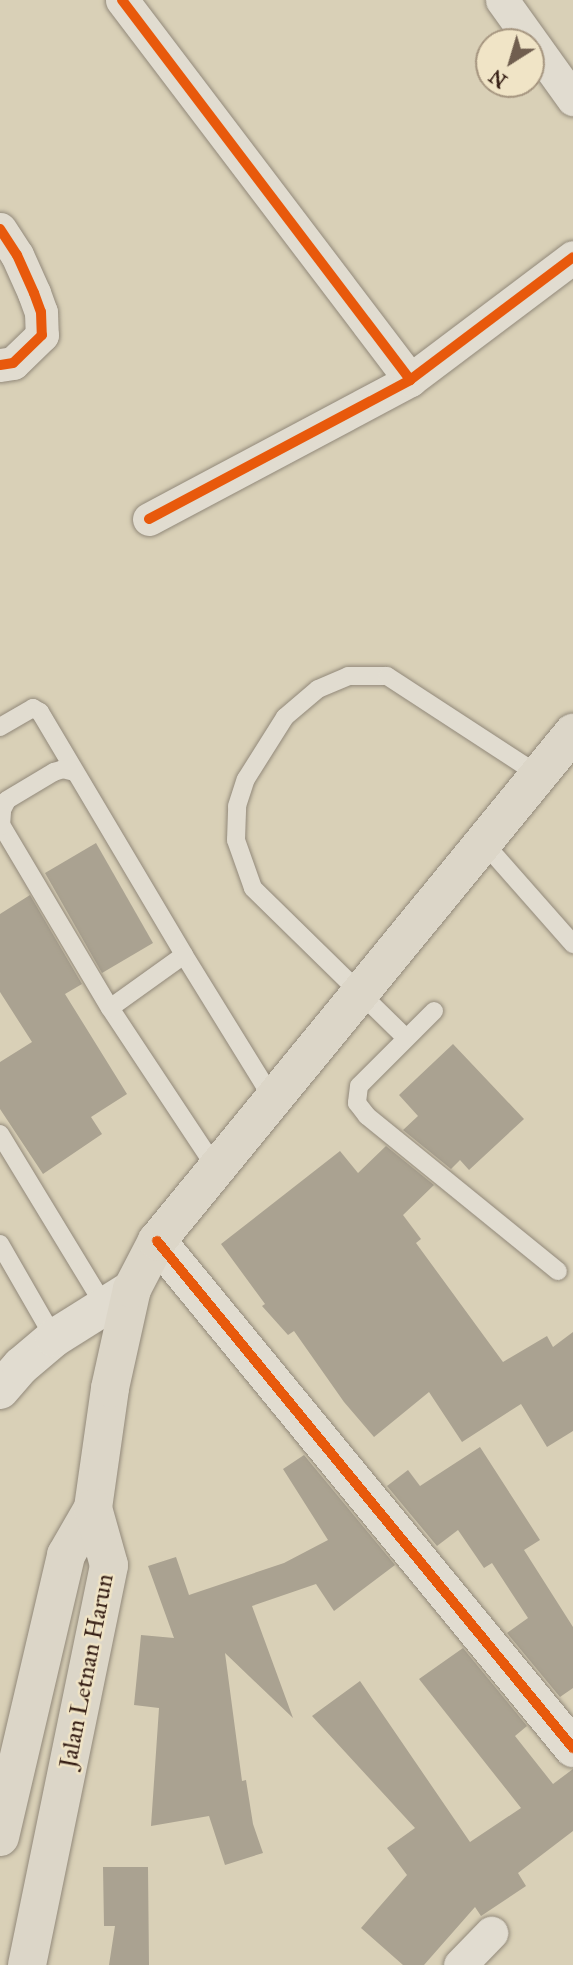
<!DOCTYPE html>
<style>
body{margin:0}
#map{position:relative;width:573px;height:1965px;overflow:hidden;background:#d9d0b7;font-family:"IM FELL Great Primer",serif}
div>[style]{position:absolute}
.building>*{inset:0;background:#aaa291}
.roads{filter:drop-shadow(0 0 2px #92897a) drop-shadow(0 0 2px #92897a)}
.lane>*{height:18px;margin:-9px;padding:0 9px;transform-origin:9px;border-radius:9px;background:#e1dcd0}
.street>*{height:33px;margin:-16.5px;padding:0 16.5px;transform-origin:16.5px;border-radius:16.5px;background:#e1dcd0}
.secondary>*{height:38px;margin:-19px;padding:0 19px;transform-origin:19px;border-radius:19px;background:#e1dcd0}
.primary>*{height:38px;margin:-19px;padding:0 19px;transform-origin:19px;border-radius:19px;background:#dcd6c8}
.cycleway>*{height:10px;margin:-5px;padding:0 5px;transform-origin:5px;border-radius:5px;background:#e8590c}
span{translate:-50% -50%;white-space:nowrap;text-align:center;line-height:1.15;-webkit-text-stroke:5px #f0e4c6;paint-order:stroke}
.street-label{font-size:24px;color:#382117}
.north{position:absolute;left:475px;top:28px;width:70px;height:70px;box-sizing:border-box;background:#f0e4c6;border:2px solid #a69680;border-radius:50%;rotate:217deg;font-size:19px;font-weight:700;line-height:28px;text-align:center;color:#382117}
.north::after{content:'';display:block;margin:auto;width:24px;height:32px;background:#705e4f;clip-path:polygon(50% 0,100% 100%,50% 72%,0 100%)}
</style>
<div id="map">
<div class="building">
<i style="clip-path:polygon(96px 843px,153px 943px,102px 973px,45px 873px)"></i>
<i style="clip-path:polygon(30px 895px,82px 984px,65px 994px,127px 1094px,91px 1117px,102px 1134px,43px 1174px,0 1109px,0 1062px,32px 1042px,0 992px,0 914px)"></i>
<i style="clip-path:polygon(453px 1044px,524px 1119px,469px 1170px,460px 1160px,451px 1169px,403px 1130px,418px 1116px,399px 1095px)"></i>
<i style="clip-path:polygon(386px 1146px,434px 1185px,403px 1215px,421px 1239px,416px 1243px,503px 1362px,547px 1336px,553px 1347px,573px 1332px,573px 1431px,547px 1447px,521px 1404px,462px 1442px,429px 1392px,374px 1437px,344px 1402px,294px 1331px,288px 1335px,262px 1306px,265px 1304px,221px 1244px,340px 1151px,358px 1173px)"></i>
<i style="clip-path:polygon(480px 1447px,540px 1540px,524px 1550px,573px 1627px,573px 1688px,560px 1697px,507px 1633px,528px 1618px,492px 1563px,484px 1568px,458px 1530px,437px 1546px,387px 1486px,408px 1470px,420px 1486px)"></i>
<i style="clip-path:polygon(304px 1455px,395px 1565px,334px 1611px,316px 1584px,252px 1606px,293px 1718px,225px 1653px,242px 1781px,246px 1780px,253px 1824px,263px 1853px,225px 1865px,209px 1816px,151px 1826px,159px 1708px,134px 1705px,141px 1635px,174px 1638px,148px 1566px,176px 1557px,189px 1595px,284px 1563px,328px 1540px,283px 1469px)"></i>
<i style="clip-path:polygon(463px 1648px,527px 1726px,515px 1736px,553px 1784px,573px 1769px,573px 1831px,518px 1873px,526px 1886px,481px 1916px,475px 1907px,424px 1965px,403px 1965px,361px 1928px,407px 1875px,387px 1848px,415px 1828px,312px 1716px,360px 1681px,470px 1842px,521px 1808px,419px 1679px)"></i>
<i style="clip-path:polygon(103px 1867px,148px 1867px,149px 1965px,109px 1965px,115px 1926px,104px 1926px)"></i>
</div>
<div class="roads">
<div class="lane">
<i style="left:0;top:727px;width:38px;rotate:-30deg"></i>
<i style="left:33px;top:708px;width:8px;rotate:30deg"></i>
<i style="left:40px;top:712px;width:282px;rotate:59.3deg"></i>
<i style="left:184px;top:955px;width:169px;rotate:58.3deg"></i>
<i style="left:0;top:823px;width:215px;rotate:59.3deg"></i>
<i style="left:110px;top:1008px;width:192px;rotate:56.5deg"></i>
<i style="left:1px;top:826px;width:16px;rotate:-86deg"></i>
<i style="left:2px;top:810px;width:11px;rotate:-63deg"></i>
<i style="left:7px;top:800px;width:55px;rotate:-30.8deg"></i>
<i style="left:54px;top:772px;width:9px;rotate:-18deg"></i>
<i style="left:63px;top:769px;width:11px;rotate:15deg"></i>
<i style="left:484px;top:843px;width:135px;rotate:48.6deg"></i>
<i style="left:110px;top:1008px;width:91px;rotate:-35.6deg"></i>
<i style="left:434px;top:1011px;width:106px;rotate:135deg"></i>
<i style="left:359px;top:1086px;width:17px;rotate:97deg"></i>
<i style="left:357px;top:1103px;width:16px;rotate:52deg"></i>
<i style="left:367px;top:1116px;width:246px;rotate:39.1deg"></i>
<i style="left:405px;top:1037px;width:213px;rotate:-135.6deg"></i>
<i style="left:253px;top:888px;width:51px;rotate:-109.5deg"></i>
<i style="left:236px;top:840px;width:34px;rotate:-88deg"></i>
<i style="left:237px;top:806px;width:28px;rotate:-72deg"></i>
<i style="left:246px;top:779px;width:73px;rotate:-57.8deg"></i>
<i style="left:285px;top:717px;width:43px;rotate:-40.3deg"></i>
<i style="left:318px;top:689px;width:33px;rotate:-23deg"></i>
<i style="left:348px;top:676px;width:39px"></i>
<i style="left:387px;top:676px;width:181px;rotate:33.1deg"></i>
<i style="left:0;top:1134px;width:200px;rotate:58.7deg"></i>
<i style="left:0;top:1244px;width:108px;rotate:60.1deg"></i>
</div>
<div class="street">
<i style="left:122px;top:0;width:477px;rotate:52.8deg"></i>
<i style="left:502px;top:0;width:122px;rotate:54.4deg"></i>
<i style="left:0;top:229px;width:31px;rotate:57deg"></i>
<i style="left:17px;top:255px;width:42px;rotate:65.9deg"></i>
<i style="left:34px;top:293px;width:20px;rotate:70deg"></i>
<i style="left:41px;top:312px;width:23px;rotate:88deg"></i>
<i style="left:42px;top:335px;width:40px;rotate:136deg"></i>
<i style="left:13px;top:363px;width:13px;rotate:171deg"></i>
<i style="left:149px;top:519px;width:296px;rotate:-28deg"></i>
<i style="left:410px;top:380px;width:204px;rotate:-37deg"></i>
<i style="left:460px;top:1965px;width:45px;rotate:-45.9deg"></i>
</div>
<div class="secondary">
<i style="left:157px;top:1241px;width:656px;rotate:50.63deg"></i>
<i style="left:0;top:1390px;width:32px;rotate:-49deg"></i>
<i style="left:21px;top:1366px;width:43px;rotate:-40.3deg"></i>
<i style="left:54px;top:1338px;width:92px;rotate:-32.1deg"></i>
</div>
<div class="primary">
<i style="left:0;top:1837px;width:290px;rotate:-76.8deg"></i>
<i style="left:66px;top:1555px;width:54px;rotate:-60.1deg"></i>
<i style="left:93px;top:1508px;width:121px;rotate:-81.9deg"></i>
<i style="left:110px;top:1388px;width:101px;rotate:-77.5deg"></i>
<i style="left:132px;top:1289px;width:54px;rotate:-62.5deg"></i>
<i style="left:157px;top:1241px;width:657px;rotate:-50.69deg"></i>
<i style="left:27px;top:1965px;width:408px;rotate:-78.4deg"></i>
<i style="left:109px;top:1565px;width:59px;rotate:-105.7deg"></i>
</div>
</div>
<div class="cycleway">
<i style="left:122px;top:0;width:477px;rotate:52.8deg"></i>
<i style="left:0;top:229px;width:31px;rotate:57deg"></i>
<i style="left:17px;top:255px;width:42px;rotate:65.9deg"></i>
<i style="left:34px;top:293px;width:20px;rotate:70deg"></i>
<i style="left:41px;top:312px;width:23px;rotate:88deg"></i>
<i style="left:42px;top:335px;width:40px;rotate:136deg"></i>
<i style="left:13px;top:363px;width:13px;rotate:171deg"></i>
<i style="left:149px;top:519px;width:296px;rotate:-28deg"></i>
<i style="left:410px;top:380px;width:204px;rotate:-37deg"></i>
<i style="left:157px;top:1241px;width:656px;rotate:50.63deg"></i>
</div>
<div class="street-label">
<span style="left:87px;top:1671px;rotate:-79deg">Jalan Letnan Harun</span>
</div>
<div class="north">N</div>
</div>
